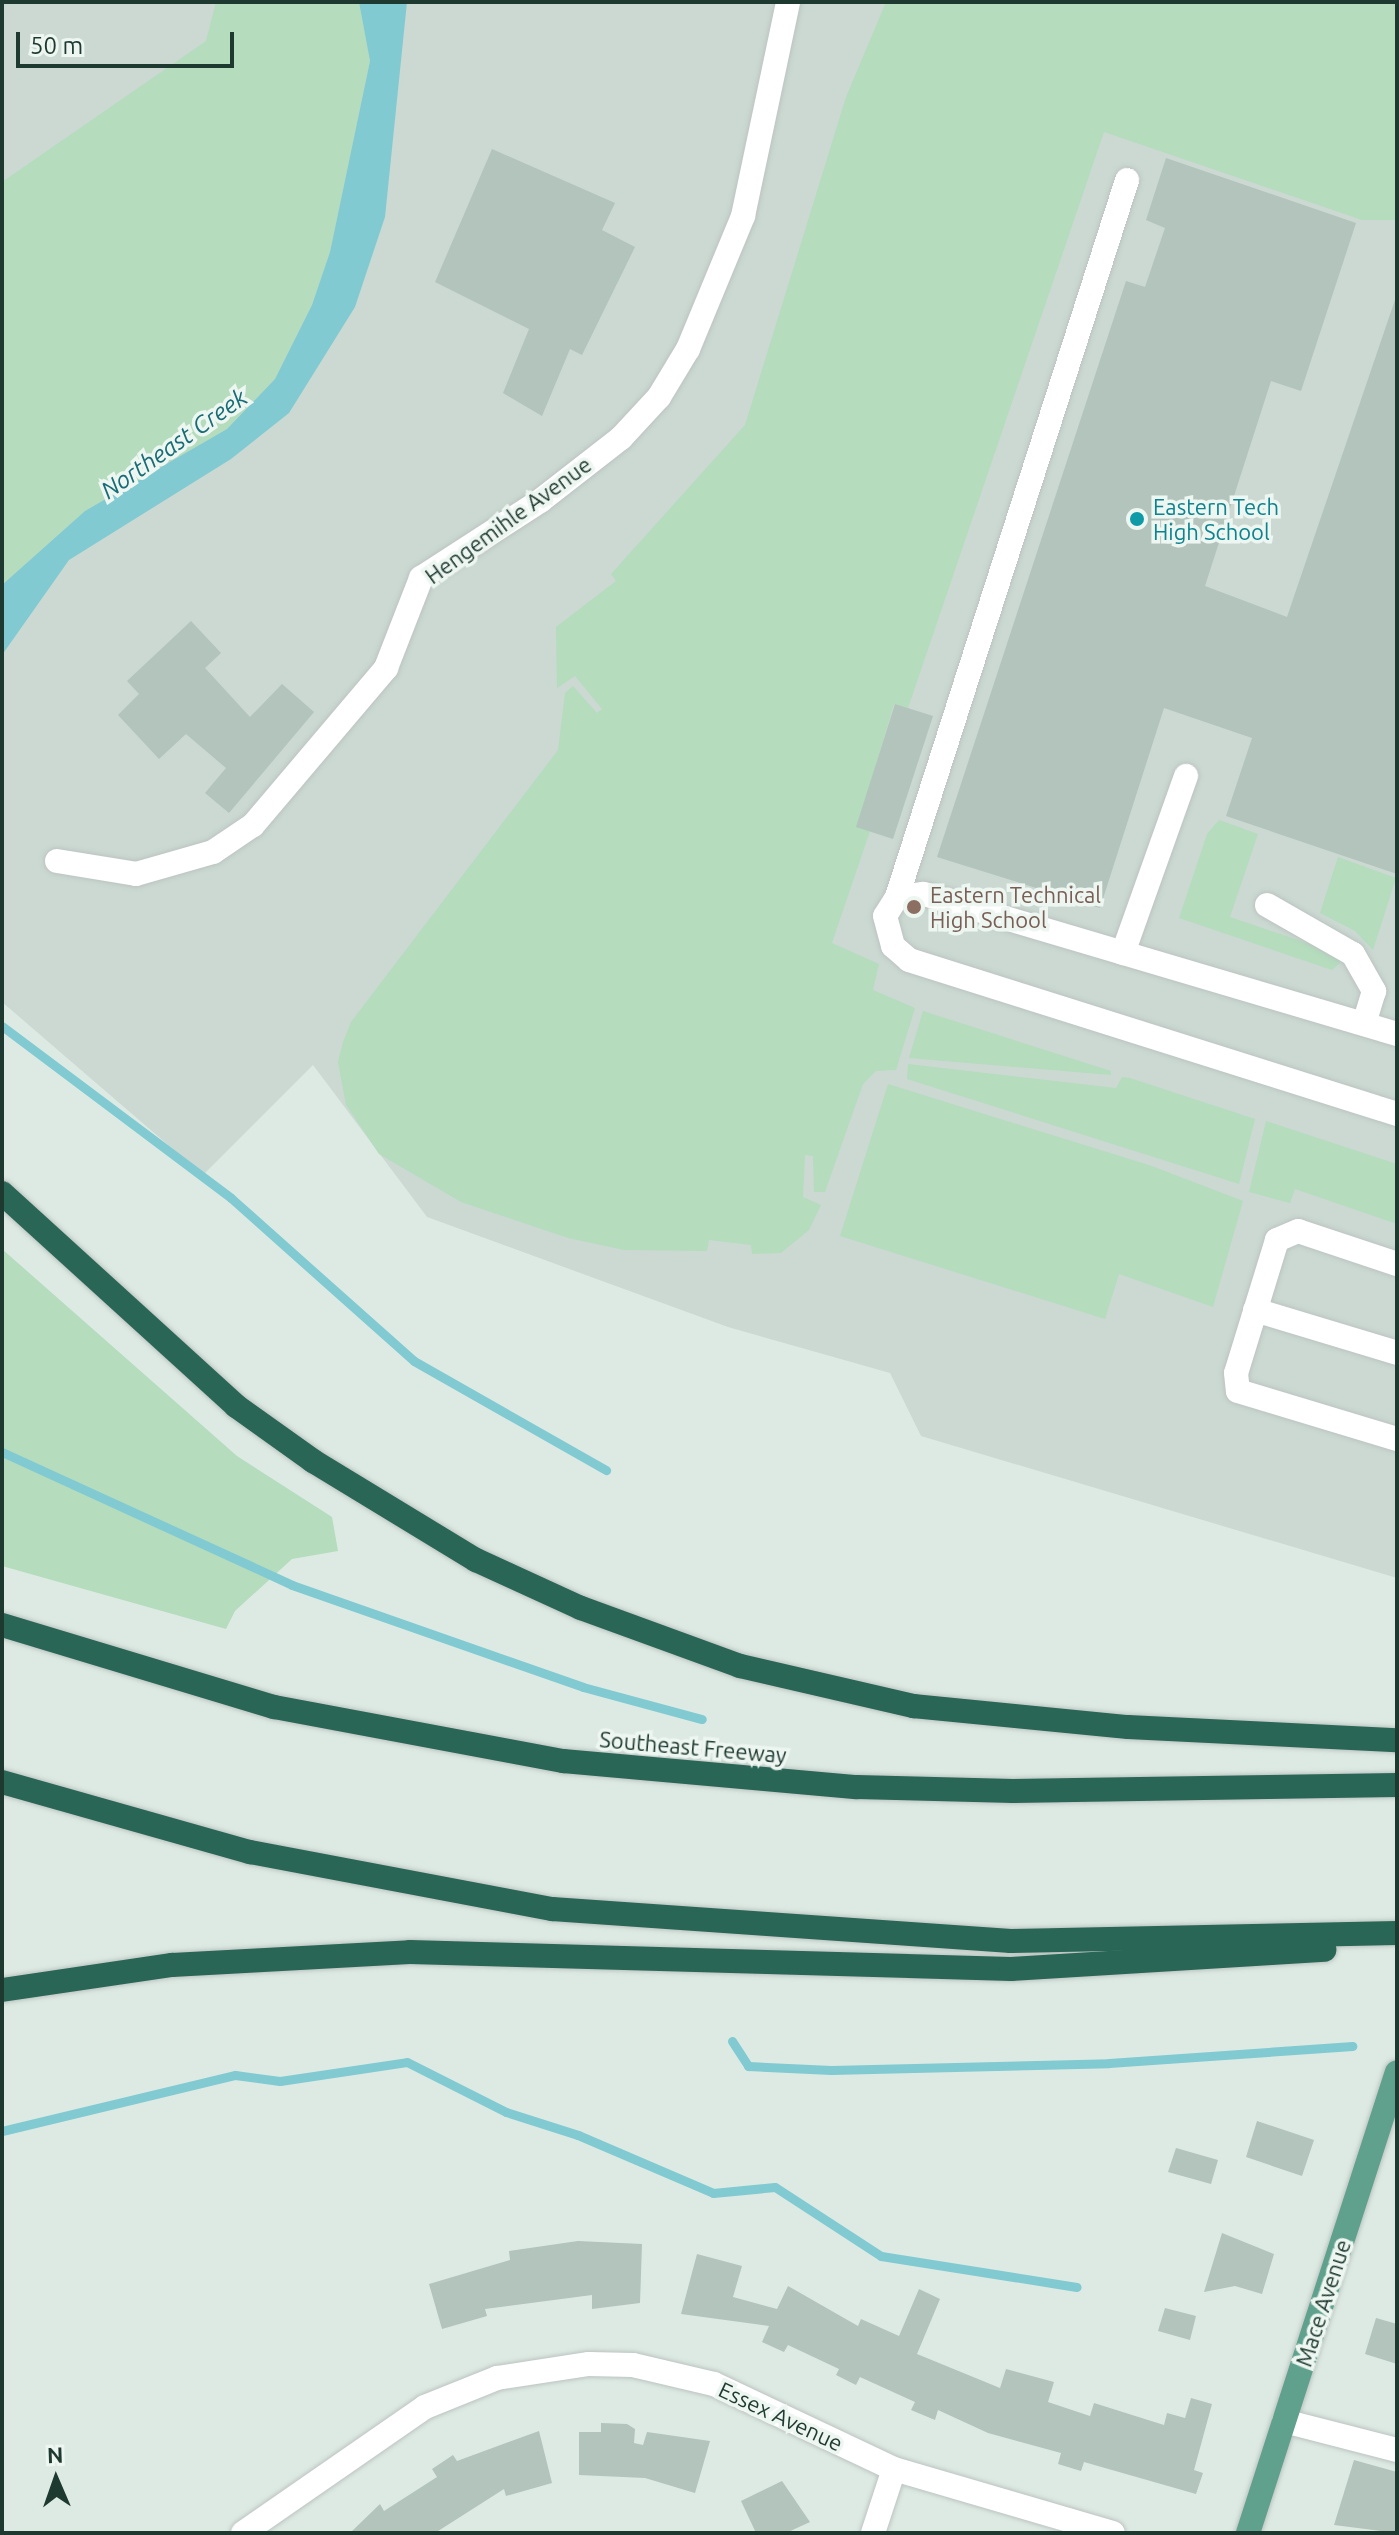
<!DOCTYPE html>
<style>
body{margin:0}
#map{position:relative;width:1399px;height:2535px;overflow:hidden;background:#ddeae3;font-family:Ubuntu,sans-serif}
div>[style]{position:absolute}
.built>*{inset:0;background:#cbd9d2}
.green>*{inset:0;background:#b4dcbd}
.water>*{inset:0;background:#81cad2}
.stream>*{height:9px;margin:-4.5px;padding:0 4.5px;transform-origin:4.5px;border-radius:4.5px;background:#81cad2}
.building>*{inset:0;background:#b2c4bc}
.roads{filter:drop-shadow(0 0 2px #bcc4c1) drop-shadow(0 0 2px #bcc4c1)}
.minor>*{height:24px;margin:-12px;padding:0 12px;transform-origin:12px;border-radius:12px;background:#fff}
.major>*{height:24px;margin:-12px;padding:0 12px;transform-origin:12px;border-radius:12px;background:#5fa18c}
.highway>*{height:24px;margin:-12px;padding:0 12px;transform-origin:12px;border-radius:12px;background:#296656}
.dots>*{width:22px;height:22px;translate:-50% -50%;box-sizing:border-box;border:4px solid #edf6f1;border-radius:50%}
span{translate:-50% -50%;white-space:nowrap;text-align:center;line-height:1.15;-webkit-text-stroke:7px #edf6f1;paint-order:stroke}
.culture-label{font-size:22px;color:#0d838f}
.left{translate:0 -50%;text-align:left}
.street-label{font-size:22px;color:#1e3930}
.education-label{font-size:22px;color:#785e54}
.water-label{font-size:24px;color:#176c76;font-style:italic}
.frame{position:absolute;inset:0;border:4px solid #1e3930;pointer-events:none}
.north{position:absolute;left:16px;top:2439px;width:80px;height:80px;-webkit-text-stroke:6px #edf6f1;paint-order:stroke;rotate:358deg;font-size:22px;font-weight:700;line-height:32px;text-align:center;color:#1e3930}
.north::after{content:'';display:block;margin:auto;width:28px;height:36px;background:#1e3930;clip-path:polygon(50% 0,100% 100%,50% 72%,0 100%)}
.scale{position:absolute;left:16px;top:32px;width:218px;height:36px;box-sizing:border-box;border:4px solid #1e3930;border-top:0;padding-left:10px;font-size:24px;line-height:28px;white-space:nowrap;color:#1e3930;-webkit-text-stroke:6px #edf6f1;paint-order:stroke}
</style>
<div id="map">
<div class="built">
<i style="clip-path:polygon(2px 2px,1397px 2px,1397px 1578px,921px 1436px,890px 1373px,728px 1327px,427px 1217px,313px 1065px,203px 1175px,2px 1002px)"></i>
</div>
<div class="green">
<i style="clip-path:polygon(216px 2px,359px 2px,370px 61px,330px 252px,312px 305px,275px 379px,227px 429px,85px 511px,2px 585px,2px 182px,206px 41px)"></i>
<i style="clip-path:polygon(886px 2px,1397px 2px,1397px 220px,1362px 220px,1104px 132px,908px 708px,894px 704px,876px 764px,870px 831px,832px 943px,879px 964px,873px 990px,915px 1008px,896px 1070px,876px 1071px,863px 1084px,825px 1192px,814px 1192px,813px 1156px,805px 1155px,803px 1197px,821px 1205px,809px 1230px,781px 1253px,752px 1254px,751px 1245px,709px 1240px,707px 1251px,624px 1250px,568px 1238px,461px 1202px,379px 1154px,346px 1105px,338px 1062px,343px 1042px,351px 1022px,558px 750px,565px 693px,573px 686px,597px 713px,602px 709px,575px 676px,557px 688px,556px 627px,616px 581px,611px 574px,745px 425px,846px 97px)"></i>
<i style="clip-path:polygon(1219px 820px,1258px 834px,1230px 917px,1327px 950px,1341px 962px,1332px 970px,1179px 918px,1207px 834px)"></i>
<i style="clip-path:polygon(1338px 857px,1396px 878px,1373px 950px,1355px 931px,1320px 913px)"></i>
<i style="clip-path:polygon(923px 1011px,1111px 1071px,1111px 1075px,909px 1058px)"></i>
<i style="clip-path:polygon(908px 1064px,1116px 1088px,1122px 1077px,1130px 1078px,1255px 1119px,1239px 1184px,907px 1079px)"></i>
<i style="clip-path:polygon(888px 1084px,1152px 1166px,1243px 1201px,1213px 1307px,1119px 1274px,1105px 1319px,840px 1236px)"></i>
<i style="clip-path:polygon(1266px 1121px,1397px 1164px,1397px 1224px,1295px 1189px,1290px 1203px,1249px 1192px)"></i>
<i style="clip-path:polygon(2px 1249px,237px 1456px,332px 1517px,338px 1551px,292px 1559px,235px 1611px,226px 1629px,2px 1566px)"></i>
</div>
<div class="water">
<i style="clip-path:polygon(359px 2px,407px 2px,385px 217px,355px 307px,289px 413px,231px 459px,69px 560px,2px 655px,2px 585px,85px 511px,227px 429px,275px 379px,312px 305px,330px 252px,370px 61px)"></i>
</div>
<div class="stream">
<i style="left:2px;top:1026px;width:286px;rotate:36.9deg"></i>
<i style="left:231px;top:1198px;width:245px;rotate:41.7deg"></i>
<i style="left:414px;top:1361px;width:221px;rotate:29.6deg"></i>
<i style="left:2px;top:1452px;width:319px;rotate:24.6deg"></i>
<i style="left:292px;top:1585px;width:308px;rotate:19.3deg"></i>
<i style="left:583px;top:1687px;width:123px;rotate:15.1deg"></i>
<i style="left:732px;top:2041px;width:30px;rotate:57deg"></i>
<i style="left:748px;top:2066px;width:83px;rotate:2.8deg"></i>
<i style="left:831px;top:2070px;width:278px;rotate:-1.4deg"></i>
<i style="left:1109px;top:2063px;width:244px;rotate:-4deg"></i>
<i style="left:2px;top:2131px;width:240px;rotate:-13.5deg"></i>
<i style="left:235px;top:2075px;width:45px;rotate:7.6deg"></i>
<i style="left:280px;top:2081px;width:128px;rotate:-8.5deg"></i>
<i style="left:407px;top:2062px;width:111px;rotate:26.8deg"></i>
<i style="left:506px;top:2112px;width:76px;rotate:17.7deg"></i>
<i style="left:578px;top:2135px;width:147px;rotate:23.2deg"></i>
<i style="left:713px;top:2193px;width:62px;rotate:-5.5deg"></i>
<i style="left:775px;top:2187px;width:126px;rotate:33.1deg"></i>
<i style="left:881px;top:2256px;width:198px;rotate:9deg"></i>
</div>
<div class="building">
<i style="clip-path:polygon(492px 149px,615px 203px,602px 230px,635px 247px,582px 355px,570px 349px,542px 416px,503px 393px,529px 329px,435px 282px)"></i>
<i style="clip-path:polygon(1166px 158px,1356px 223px,1301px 391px,1271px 381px,1205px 586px,1287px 617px,1397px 294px,1397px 874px,1226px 816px,1252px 738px,1164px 708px,1100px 908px,937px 857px,1126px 281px,1145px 287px,1165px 228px,1146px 220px)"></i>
<i style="clip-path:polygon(191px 621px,221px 653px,205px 668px,250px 717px,282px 684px,314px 712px,229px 813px,205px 793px,226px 768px,186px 734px,159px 759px,118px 715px,139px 694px,127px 681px)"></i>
<i style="clip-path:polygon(895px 704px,933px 716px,893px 839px,856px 827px)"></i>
<i style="clip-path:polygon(1257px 2121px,1314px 2140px,1302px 2176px,1246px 2157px)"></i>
<i style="clip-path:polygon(1176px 2148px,1218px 2160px,1211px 2184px,1168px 2172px)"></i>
<i style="clip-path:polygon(1222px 2233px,1274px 2254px,1262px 2294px,1235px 2286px,1204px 2292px)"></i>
<i style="clip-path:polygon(578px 2241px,642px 2244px,640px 2303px,592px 2309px,592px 2295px,485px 2309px,487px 2316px,442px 2329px,429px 2284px,510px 2260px,509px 2251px)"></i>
<i style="clip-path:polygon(697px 2254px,742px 2266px,733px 2297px,777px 2309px,788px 2286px,858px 2326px,861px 2319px,899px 2336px,919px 2289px,940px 2299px,917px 2354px,1000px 2388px,1006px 2369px,1054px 2382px,1048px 2402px,1090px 2416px,1094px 2403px,1164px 2425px,1167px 2413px,1185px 2418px,1191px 2398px,1212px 2404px,1194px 2470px,1203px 2473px,1196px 2494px,1084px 2462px,1081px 2471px,1058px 2464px,1061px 2453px,988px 2433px,938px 2410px,935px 2420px,911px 2410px,915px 2402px,860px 2377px,856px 2385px,836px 2375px,839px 2369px,788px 2345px,784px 2352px,762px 2342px,769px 2326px,681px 2314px)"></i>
<i style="clip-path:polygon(1165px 2308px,1196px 2316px,1190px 2340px,1158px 2331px)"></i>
<i style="clip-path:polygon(1376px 2318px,1397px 2324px,1397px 2364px,1365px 2354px)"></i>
<i style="clip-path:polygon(601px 2423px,627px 2424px,635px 2429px,634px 2443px,643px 2445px,647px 2432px,710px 2441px,695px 2493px,645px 2478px,579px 2475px,579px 2432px,601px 2432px)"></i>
<i style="clip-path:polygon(539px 2431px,552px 2483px,506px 2496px,504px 2489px,435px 2533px,350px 2533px,380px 2504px,384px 2511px,437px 2477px,432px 2469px,453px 2455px,457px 2461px)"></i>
<i style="clip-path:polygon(1354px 2460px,1397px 2472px,1397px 2533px,1334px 2525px)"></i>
<i style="clip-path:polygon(782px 2481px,810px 2522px,786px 2533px,756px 2533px,741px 2501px)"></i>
</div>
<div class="roads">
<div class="minor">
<i style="left:57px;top:861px;width:80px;rotate:9.3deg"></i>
<i style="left:136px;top:874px;width:80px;rotate:-15.9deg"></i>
<i style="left:213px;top:852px;width:48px;rotate:-34deg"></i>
<i style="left:253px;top:825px;width:206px;rotate:-49.7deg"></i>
<i style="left:386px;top:668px;width:97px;rotate:-68.7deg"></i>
<i style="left:421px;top:578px;width:142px;rotate:-32.9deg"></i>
<i style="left:540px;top:501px;width:103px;rotate:-37.9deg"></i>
<i style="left:621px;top:438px;width:56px;rotate:-47.2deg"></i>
<i style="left:659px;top:397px;width:56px;rotate:-58.9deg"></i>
<i style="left:688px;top:349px;width:144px;rotate:-67.5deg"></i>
<i style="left:743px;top:216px;width:219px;rotate:-78.1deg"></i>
<i style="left:897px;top:897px;width:753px;rotate:-72.21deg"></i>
<i style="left:1267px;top:905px;width:99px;rotate:29.7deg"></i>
<i style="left:1353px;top:954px;width:43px;rotate:60.4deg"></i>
<i style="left:1374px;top:991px;width:34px;rotate:107deg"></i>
<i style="left:1123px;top:953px;width:188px;rotate:-70.4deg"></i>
<i style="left:1397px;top:1034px;width:494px;rotate:-163.5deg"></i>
<i style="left:923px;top:894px;width:26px;rotate:173deg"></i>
<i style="left:897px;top:897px;width:22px;rotate:122deg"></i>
<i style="left:885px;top:916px;width:31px;rotate:75deg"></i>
<i style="left:893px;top:946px;width:21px;rotate:41deg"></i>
<i style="left:909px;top:960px;width:512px;rotate:17.51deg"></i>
<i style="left:1397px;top:1264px;width:104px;rotate:-161.6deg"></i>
<i style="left:1298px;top:1231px;width:23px;rotate:157deg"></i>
<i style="left:1277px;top:1240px;width:139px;rotate:107.1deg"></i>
<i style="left:1236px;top:1373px;width:18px;rotate:84deg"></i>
<i style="left:1238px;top:1391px;width:166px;rotate:16.8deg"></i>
<i style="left:1255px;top:1310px;width:148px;rotate:16.8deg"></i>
<i style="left:1284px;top:2421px;width:117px;rotate:14.4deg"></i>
<i style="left:243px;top:2533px;width:221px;rotate:-34.7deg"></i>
<i style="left:425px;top:2407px;width:78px;rotate:-21.9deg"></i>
<i style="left:497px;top:2378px;width:93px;rotate:-8.7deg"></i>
<i style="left:589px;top:2364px;width:44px;rotate:1.3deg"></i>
<i style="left:633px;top:2365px;width:83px;rotate:13.2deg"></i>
<i style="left:714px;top:2384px;width:199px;rotate:25.3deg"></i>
<i style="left:894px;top:2469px;width:228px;rotate:16.3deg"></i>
<i style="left:873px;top:2533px;width:67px;rotate:-71.8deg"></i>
</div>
<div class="major">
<i style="left:1248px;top:2533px;width:484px;rotate:-72.1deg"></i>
</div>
<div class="highway">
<i style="left:2px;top:1193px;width:316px;rotate:42.3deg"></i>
<i style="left:236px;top:1406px;width:95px;rotate:35.5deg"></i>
<i style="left:313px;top:1461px;width:191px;rotate:31.3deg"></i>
<i style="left:476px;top:1560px;width:115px;rotate:24.6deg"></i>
<i style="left:581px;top:1608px;width:169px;rotate:20deg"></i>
<i style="left:740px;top:1666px;width:178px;rotate:13deg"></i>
<i style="left:913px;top:1706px;width:216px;rotate:5.6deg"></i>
<i style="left:1128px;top:1727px;width:269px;rotate:2.8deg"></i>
<i style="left:2px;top:1625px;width:284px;rotate:16.8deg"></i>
<i style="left:274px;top:1707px;width:294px;rotate:10.6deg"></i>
<i style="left:563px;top:1761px;width:295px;rotate:5.1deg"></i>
<i style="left:857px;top:1787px;width:156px;rotate:1.5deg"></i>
<i style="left:1013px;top:1791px;width:384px;rotate:-0.9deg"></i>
<i style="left:2px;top:1782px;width:258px;rotate:15.8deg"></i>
<i style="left:250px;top:1852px;width:307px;rotate:10.7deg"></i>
<i style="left:552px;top:1909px;width:460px;rotate:4deg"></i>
<i style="left:1011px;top:1941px;width:386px;rotate:-1.2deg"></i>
<i style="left:2px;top:1990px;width:172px;rotate:-8.4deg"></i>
<i style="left:172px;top:1965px;width:238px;rotate:-3.1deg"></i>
<i style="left:410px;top:1952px;width:601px;rotate:1.62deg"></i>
<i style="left:1011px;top:1969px;width:314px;rotate:-3.5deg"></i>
</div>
</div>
<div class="dots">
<i style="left:1137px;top:519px;background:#0f9aa8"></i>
<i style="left:914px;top:907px;background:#8d6e63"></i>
</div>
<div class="culture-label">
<span class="left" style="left:1153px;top:519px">Eastern Tech<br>High School</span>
</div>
<div class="street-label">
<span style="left:508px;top:520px;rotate:-36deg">Hengemihle Avenue</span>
<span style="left:693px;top:1747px;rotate:5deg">Southeast Freeway</span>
<span style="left:1323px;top:2303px;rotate:-72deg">Mace Avenue</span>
<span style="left:781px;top:2416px;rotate:25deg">Essex Avenue</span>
</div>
<div class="education-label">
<span class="left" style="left:930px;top:907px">Eastern Technical<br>High School</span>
</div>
<div class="water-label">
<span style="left:174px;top:444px;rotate:-35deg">Northeast Creek</span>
</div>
<div class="frame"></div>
<div class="north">N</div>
<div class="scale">50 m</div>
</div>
